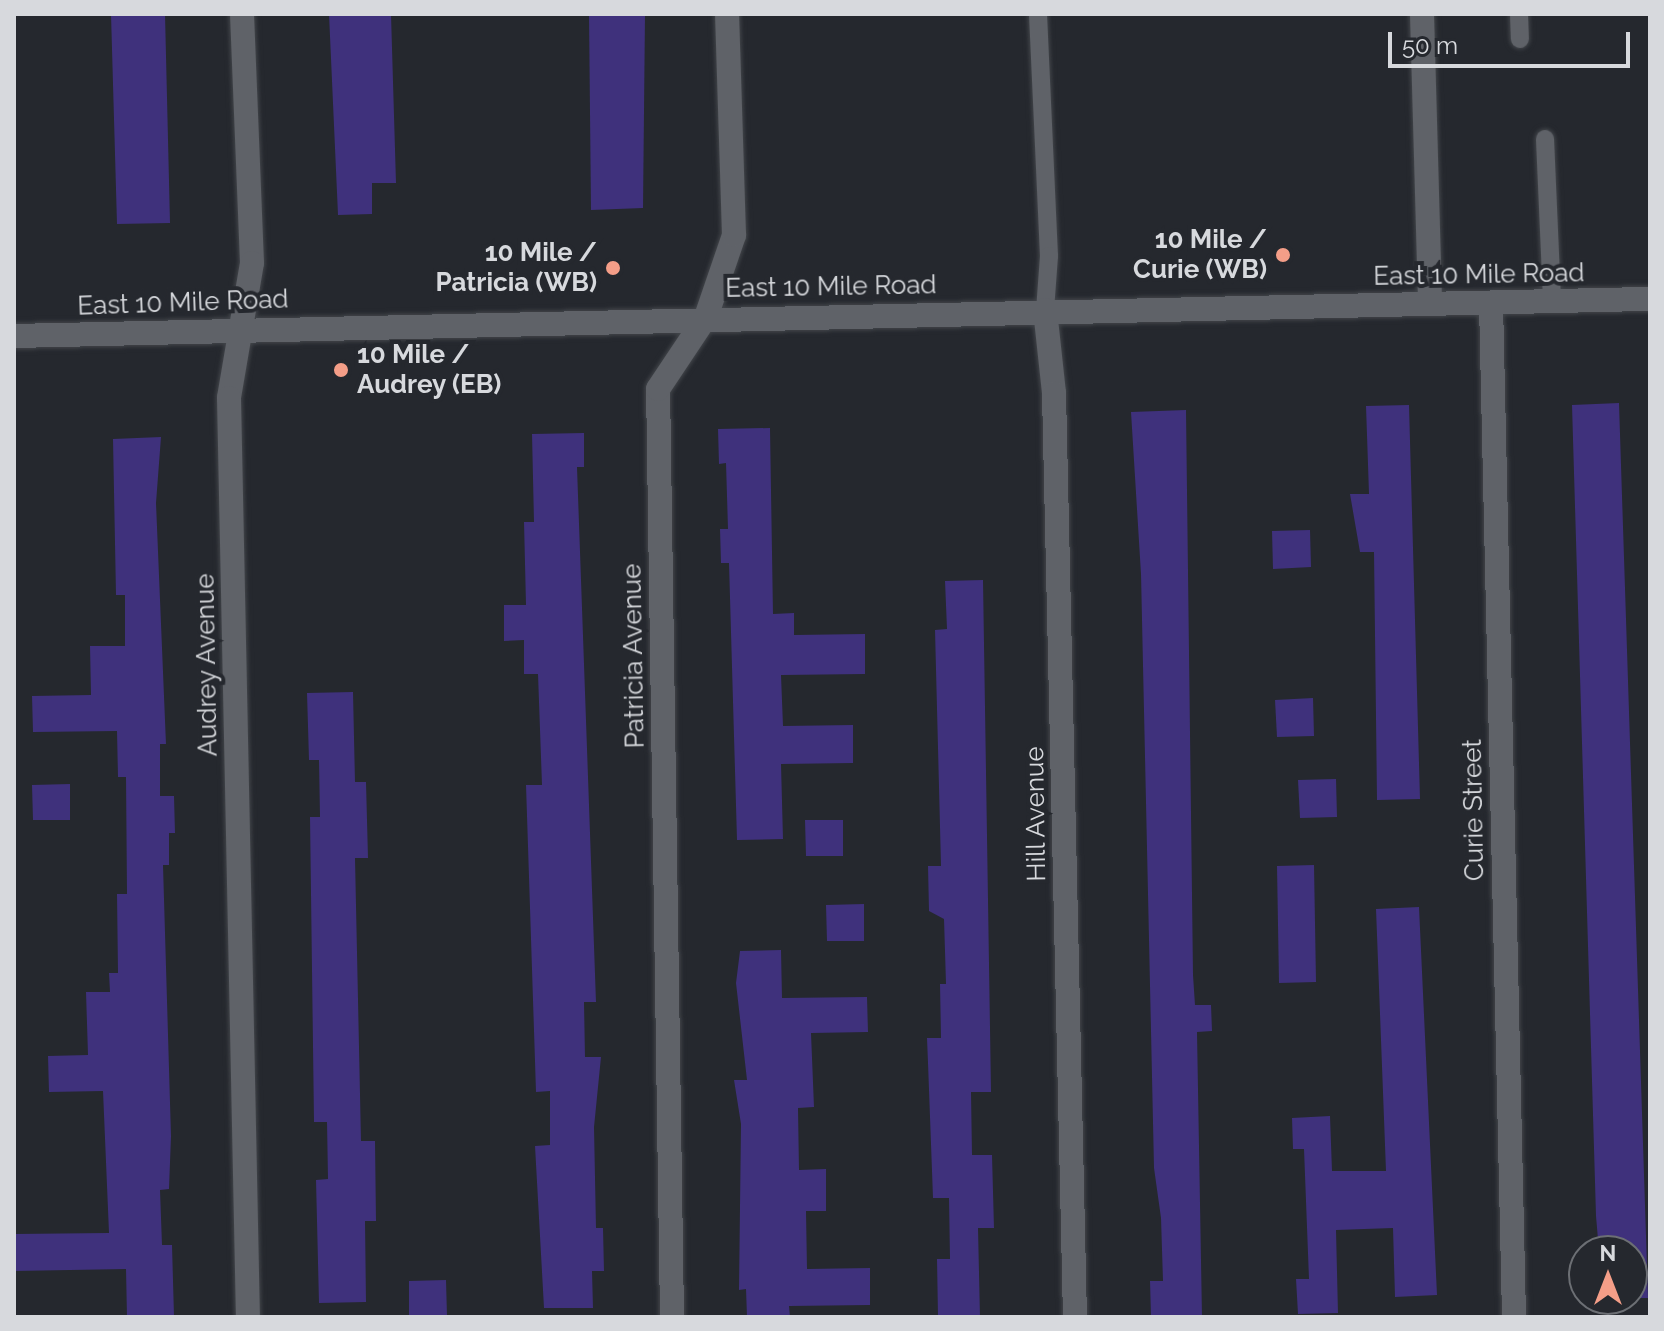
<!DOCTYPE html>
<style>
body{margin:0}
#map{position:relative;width:1664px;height:1331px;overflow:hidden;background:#25282e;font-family:Raleway,sans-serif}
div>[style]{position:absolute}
.building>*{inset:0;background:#3f317c}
.roads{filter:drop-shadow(0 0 2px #42454a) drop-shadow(0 0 2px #42454a)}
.service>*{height:18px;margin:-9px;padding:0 9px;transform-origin:9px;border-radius:9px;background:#5f6268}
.minor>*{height:24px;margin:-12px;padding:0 12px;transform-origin:12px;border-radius:12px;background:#5f6268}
.secondary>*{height:24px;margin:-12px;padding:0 12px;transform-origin:12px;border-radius:12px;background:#5f6268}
.dots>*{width:22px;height:22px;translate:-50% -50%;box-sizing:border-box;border:4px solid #25282e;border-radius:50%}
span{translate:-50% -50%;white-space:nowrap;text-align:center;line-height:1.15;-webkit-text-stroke:8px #25282e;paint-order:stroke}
.poi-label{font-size:26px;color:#d7d9dd;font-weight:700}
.right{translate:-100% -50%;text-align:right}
.left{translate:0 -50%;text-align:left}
.street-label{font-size:26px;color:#d7d9dd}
.frame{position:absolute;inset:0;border:16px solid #d7d9dd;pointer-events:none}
.north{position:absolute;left:1568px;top:1235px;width:80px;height:80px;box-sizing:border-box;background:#25282e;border:2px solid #6c6f74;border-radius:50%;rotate:0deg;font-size:22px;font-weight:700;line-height:32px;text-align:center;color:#d7d9dd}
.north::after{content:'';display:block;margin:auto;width:28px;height:36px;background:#f49e88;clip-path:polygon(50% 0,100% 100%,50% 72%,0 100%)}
.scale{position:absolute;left:1388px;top:32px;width:242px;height:36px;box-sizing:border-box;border:4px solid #d7d9dd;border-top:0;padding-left:10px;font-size:24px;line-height:28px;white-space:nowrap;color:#d7d9dd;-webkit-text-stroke:6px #25282e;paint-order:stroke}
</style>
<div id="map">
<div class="building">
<i style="clip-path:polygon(111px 14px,165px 14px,170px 223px,117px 224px)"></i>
<i style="clip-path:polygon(329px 14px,391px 14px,396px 183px,372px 183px,372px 214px,338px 215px)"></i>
<i style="clip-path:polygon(589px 14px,645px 14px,643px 208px,591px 210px)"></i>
<i style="clip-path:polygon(1619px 403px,1648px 1298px,1632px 1298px,1632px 1251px,1599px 1251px,1596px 1216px,1572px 405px)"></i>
<i style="clip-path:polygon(1409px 405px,1420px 799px,1377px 800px,1374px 552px,1360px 552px,1350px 494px,1369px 494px,1366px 406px)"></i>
<i style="clip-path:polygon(1186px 410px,1193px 975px,1195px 1005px,1211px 1005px,1212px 1031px,1197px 1032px,1202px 1317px,1151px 1317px,1150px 1281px,1163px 1281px,1161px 1218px,1154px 1168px,1141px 574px,1131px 412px)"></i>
<i style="clip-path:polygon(770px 428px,773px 614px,794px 613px,794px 635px,865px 634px,865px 674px,781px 675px,783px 726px,853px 725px,853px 763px,781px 764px,783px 839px,737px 840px,729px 563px,721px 563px,720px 529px,728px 529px,726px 463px,719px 464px,718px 429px)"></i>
<i style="clip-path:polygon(584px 433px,584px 467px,577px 467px,596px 1002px,584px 1002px,585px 1057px,601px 1057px,594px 1127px,596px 1228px,603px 1228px,604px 1271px,592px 1271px,593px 1308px,544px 1308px,535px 1146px,550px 1145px,550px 1091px,536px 1092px,526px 785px,542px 785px,538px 674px,524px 674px,524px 640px,504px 641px,504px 605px,526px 605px,524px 522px,534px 522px,532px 434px)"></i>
<i style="clip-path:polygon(161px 437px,156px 503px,166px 744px,160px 744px,160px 796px,174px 796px,175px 833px,169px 833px,169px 865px,163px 865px,171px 1136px,169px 1189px,160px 1190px,162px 1245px,172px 1245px,174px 1316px,127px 1317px,126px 1269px,14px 1271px,14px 1234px,109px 1233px,103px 1091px,49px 1092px,48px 1056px,88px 1055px,86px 992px,110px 992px,109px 973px,118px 973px,117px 894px,127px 894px,126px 777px,118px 777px,117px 731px,33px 732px,32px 696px,91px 695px,90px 646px,125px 646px,125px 595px,116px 595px,113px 439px)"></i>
<i style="clip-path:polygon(1310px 530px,1311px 567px,1273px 569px,1272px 531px)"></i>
<i style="clip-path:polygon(983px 580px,991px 1092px,971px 1092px,972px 1155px,992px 1155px,994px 1228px,978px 1228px,980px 1317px,938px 1317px,937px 1259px,950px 1259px,949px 1198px,933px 1198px,928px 1063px,927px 1038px,941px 1038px,940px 984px,946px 984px,944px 919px,929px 911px,928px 866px,941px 866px,935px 630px,947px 629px,945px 581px)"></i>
<i style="clip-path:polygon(353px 692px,355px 782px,366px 782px,368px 858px,355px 858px,361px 1141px,375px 1141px,376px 1221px,365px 1221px,366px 1302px,319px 1303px,316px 1180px,328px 1179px,327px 1122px,314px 1122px,310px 817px,320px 817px,319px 760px,309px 760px,307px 693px)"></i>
<i style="clip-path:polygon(1313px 698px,1314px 736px,1277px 737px,1275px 700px)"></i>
<i style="clip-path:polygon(1336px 779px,1337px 817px,1300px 818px,1298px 780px)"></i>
<i style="clip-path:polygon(70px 784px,70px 820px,33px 820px,32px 785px)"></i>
<i style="clip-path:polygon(805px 820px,843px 820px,843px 856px,806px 856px)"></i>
<i style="clip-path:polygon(1314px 865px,1316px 982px,1279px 983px,1277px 866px)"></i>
<i style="clip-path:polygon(864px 904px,864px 941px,827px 941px,826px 905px)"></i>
<i style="clip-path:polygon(1419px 907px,1437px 1295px,1395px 1297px,1393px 1228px,1336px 1230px,1338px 1313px,1298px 1314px,1296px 1279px,1309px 1279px,1304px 1149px,1293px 1149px,1292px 1118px,1330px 1116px,1332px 1171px,1386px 1171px,1376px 909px)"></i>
<i style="clip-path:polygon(781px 950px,782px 998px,867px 997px,868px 1032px,811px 1033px,814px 1107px,798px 1108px,799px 1170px,826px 1169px,826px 1211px,806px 1211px,807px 1269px,870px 1268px,870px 1305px,789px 1306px,790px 1317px,747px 1317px,746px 1289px,739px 1290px,741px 1124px,734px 1080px,747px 1080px,736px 983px,740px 951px)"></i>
<i style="clip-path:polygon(446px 1280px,447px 1316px,409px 1317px,409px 1281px)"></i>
</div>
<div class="roads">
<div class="service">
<i style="left:1038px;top:14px;width:242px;rotate:87.4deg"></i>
<i style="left:1049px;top:256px;width:54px;rotate:94.2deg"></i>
<i style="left:1519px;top:14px;width:25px;rotate:88deg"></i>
<i style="left:1545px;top:139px;width:162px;rotate:87.5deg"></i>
</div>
<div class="minor">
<i style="left:242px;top:14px;width:249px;rotate:87.7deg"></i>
<i style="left:252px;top:263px;width:137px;rotate:99.7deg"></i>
<i style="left:229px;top:398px;width:919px;rotate:88.82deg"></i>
<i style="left:1422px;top:14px;width:290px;rotate:88.4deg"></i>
<i style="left:1491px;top:303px;width:1014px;rotate:88.7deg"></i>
<i style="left:1045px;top:310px;width:83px;rotate:83.8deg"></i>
<i style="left:1054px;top:393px;width:924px;rotate:88.7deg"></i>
<i style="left:672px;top:1317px;width:928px;rotate:-90.86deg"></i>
<i style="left:658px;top:389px;width:87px;rotate:-56.3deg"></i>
<i style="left:706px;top:317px;width:87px;rotate:-71.1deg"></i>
<i style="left:734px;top:235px;width:221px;rotate:-91.8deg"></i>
</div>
<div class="secondary">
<i style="left:14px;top:336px;width:1636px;rotate:-1.3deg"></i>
</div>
</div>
<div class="dots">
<i style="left:1283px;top:255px;background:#f49e88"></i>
<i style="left:613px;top:268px;background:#f49e88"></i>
<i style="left:341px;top:370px;background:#f49e88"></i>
</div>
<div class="poi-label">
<span class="right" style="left:1267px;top:255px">10 Mile /<br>Curie (WB)</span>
<span class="right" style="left:597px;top:268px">10 Mile /<br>Patricia (WB)</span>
<span class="left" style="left:357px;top:370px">10 Mile /<br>Audrey (EB)</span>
</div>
<div class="street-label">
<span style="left:1479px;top:275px;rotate:-1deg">East 10 Mile Road</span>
<span style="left:831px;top:287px;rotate:-1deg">East 10 Mile Road</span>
<span style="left:183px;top:303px;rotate:-2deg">East 10 Mile Road</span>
<span style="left:634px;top:656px;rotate:-91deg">Patricia Avenue</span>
<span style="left:207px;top:665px;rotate:-91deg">Audrey Avenue</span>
<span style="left:1474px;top:810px;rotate:-91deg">Curie Street</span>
<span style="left:1036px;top:814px;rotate:-91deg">Hill Avenue</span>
</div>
<div class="frame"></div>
<div class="north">N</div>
<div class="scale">50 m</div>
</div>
